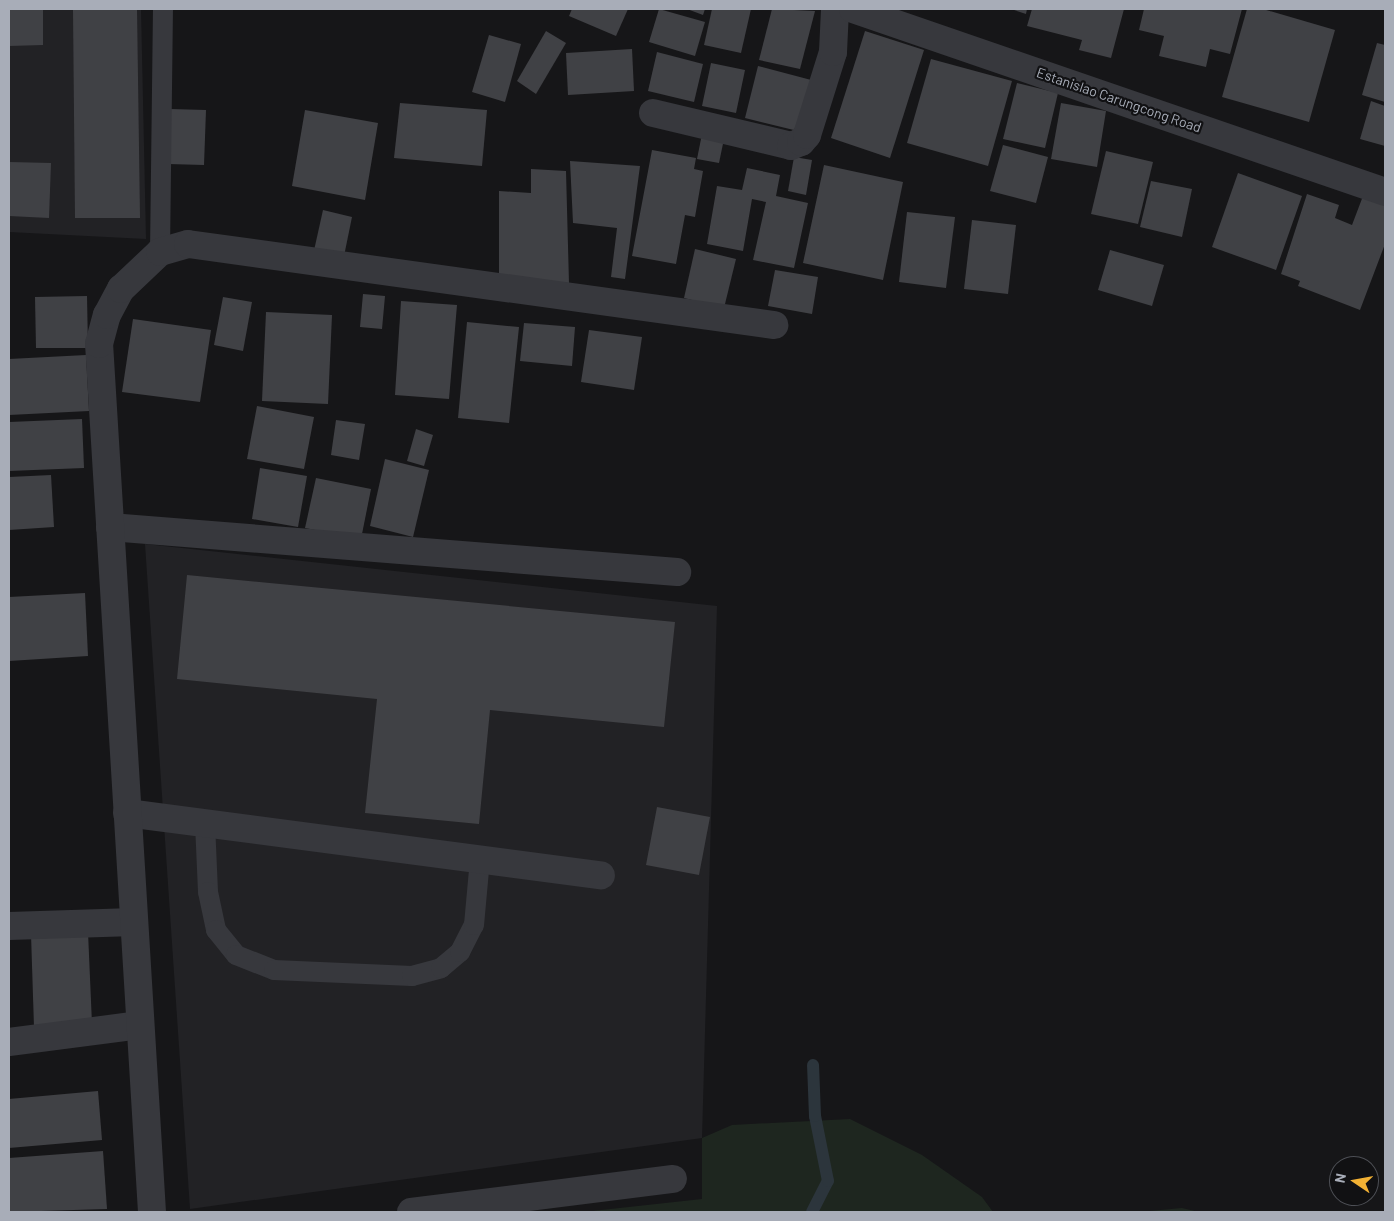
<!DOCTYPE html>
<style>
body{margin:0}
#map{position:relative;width:1394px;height:1221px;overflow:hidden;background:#161618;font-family:Barlow,sans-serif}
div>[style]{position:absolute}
.built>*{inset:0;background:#222225}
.green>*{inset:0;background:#1e261f}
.stream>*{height:12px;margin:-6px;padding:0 6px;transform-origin:6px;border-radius:6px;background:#2c353c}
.building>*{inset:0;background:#404145}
.service>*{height:20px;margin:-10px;padding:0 10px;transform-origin:10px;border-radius:10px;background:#37383d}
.minor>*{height:28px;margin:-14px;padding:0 14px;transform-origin:14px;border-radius:14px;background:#37383d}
.tertiary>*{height:28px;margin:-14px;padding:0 14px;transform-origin:14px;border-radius:14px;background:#37383d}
span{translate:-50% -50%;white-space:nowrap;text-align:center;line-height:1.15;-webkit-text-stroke:4.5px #111113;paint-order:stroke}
.street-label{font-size:14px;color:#a8adb8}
.frame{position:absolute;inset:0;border:10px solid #a8adb8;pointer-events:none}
.north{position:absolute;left:1329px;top:1156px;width:50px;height:50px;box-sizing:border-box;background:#111113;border:1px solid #4d4f55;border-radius:50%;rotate:282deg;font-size:14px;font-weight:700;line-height:20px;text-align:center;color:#a8adb8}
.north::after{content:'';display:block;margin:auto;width:18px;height:22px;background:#f2b134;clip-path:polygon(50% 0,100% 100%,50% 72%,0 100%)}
</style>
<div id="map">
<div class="built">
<i style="clip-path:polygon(9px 9px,141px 9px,146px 239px,9px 232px)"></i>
<i style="clip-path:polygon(145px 544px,717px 606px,702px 1138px,190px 1209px)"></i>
</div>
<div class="green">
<i style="clip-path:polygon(850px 1119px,922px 1155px,982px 1197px,993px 1212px,583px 1212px,702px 1199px,702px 1138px,732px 1125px)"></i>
<i style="clip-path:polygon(1182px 1208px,1199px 1212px,1139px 1212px)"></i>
</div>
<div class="stream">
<i style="left:812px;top:1212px;width:35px;rotate:-63deg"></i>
<i style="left:828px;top:1181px;width:66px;rotate:-101.3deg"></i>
<i style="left:815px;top:1116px;width:51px;rotate:-92.2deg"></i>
</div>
<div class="building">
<i style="clip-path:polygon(9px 9px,43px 9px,43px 45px,9px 46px)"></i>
<i style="clip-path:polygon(73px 9px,137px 9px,140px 218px,75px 218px)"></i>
<i style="clip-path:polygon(572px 9px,628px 9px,616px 36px,569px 16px)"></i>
<i style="clip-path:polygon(659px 9px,705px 22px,695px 56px,649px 42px)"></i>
<i style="clip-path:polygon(687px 9px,705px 9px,703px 15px)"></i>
<i style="clip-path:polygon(712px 9px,751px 9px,741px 53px,704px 45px)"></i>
<i style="clip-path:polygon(772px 9px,815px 11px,800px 69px,759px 60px)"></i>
<i style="clip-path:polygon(1011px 9px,1027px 9px,1026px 14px)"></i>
<i style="clip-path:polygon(1032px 9px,1124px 9px,1111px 58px,1079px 50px,1082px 40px,1027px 26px)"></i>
<i style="clip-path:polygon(1144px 9px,1242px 9px,1230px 54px,1210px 49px,1206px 67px,1159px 56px,1164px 36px,1139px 30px)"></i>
<i style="clip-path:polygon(1247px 9px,1263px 9px,1335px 30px,1309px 122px,1222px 97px)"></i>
<i style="clip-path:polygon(546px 31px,566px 43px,536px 94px,517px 81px)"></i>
<i style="clip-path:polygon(865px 31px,924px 50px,890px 158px,831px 138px)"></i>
<i style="clip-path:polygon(489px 35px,521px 44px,505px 102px,472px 92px)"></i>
<i style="clip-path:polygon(1377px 43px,1385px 45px,1385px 102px,1362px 95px)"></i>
<i style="clip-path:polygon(632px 49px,634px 91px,568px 95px,566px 53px)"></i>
<i style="clip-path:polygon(657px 52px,703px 64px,694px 102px,648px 91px)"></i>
<i style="clip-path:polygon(931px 59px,1012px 81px,988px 166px,907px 143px)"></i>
<i style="clip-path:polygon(711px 63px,745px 70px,736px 113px,702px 106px)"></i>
<i style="clip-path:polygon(758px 66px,815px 81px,802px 132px,745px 118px)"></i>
<i style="clip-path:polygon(1017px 83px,1058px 93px,1045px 148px,1003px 139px)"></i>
<i style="clip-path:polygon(1371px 101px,1385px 106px,1385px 146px,1360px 139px)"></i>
<i style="clip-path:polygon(400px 103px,487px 110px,482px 166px,394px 158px)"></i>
<i style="clip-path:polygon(1061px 103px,1106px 111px,1097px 167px,1051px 159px)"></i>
<i style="clip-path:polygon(170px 109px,206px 110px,204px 165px,168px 164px)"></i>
<i style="clip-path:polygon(305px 110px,378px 123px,365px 200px,292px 186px)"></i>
<i style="clip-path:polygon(703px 129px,725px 134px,719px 163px,697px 159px)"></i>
<i style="clip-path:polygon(1003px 145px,1048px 157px,1036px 203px,990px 191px)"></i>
<i style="clip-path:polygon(652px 150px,696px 158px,694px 169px,703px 171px,695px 217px,685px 215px,676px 264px,632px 256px)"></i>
<i style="clip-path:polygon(1106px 151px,1153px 162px,1138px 224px,1091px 214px)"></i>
<i style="clip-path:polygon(794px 157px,812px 160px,806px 195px,788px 191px)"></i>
<i style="clip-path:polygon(570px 161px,640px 166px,625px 279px,611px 277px,617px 228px,573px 223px)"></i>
<i style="clip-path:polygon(9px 162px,51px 163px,49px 218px,9px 216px)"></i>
<i style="clip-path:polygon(824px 165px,903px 182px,883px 280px,803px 263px)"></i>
<i style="clip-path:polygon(747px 168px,780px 175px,776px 196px,808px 203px,794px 268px,753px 260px,766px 202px,752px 199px,743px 251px,707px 244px,717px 186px,742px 190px)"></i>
<i style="clip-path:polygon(531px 169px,566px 171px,569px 283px,499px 278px,499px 191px,531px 193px)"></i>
<i style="clip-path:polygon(1238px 173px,1302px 196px,1276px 270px,1212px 247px)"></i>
<i style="clip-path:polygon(1151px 181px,1192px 189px,1182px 237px,1140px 227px)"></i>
<i style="clip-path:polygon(1307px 194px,1339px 205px,1335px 218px,1352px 225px,1363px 196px,1385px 204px,1385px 244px,1360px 310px,1298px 286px,1300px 281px,1281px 274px)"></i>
<i style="clip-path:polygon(323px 210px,352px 217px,343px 261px,313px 255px)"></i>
<i style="clip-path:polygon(907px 212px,955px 217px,946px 288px,899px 282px)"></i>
<i style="clip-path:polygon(972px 220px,1016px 225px,1008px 294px,964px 289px)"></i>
<i style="clip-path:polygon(695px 249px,736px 259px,724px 308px,684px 298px)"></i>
<i style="clip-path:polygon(1110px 250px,1164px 265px,1152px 306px,1098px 290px)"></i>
<i style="clip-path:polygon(775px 270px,818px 277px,812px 314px,768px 306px)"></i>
<i style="clip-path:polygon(363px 294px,385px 296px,382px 329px,360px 327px)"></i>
<i style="clip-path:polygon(87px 296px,88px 348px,36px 348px,35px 297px)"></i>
<i style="clip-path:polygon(223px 297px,252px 302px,243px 351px,214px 345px)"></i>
<i style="clip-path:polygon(401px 301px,457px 305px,449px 399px,395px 395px)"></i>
<i style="clip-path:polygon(266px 312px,332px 315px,328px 404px,262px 401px)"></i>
<i style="clip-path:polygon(133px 319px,211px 330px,200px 402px,122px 392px)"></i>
<i style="clip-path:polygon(467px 322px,519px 327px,509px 423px,458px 418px)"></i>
<i style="clip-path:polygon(524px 323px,575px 327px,572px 366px,520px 361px)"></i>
<i style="clip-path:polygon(589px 330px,642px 337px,634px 390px,581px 382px)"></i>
<i style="clip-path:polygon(86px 355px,89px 411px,9px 415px,9px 359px)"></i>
<i style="clip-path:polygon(257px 406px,314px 417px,304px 469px,247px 459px)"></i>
<i style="clip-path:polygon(82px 419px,84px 468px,9px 471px,9px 422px)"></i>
<i style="clip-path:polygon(336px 420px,365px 424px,359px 460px,331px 455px)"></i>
<i style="clip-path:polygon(416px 429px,433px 435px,424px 466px,407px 461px)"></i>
<i style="clip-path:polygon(385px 459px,429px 470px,413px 537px,370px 526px)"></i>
<i style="clip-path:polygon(260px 468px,307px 476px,298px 527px,252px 519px)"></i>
<i style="clip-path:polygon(51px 475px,54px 527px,9px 530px,9px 477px)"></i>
<i style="clip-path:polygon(316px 478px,371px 489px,361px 539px,305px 528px)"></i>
<i style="clip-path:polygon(187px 575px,675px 622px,664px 727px,490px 710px,479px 824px,365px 813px,377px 699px,177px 679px)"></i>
<i style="clip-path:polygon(85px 593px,88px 656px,9px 661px,9px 597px)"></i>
<i style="clip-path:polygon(657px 807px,710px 817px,699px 875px,646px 865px)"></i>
<i style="clip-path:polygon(88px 932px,92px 1024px,34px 1027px,31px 934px)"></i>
<i style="clip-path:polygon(98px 1091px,102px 1140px,9px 1148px,9px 1099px)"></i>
<i style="clip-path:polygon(103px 1151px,107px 1209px,9px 1212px,9px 1158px)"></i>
</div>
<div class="service">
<i style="left:160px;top:252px;width:243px;rotate:-89.3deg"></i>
<i style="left:205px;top:823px;width:69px;rotate:87.5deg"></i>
<i style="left:208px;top:892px;width:39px;rotate:78deg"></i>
<i style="left:216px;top:930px;width:32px;rotate:51deg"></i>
<i style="left:236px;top:955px;width:41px;rotate:21.5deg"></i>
<i style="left:274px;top:970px;width:138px;rotate:2.5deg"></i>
<i style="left:412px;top:976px;width:30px;rotate:-15deg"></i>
<i style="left:441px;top:968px;width:25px;rotate:-40deg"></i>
<i style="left:460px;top:952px;width:30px;rotate:-63deg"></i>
<i style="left:474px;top:925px;width:66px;rotate:-84.8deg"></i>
</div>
<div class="minor">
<i style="left:653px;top:113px;width:142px;rotate:13.4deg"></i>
<i style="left:791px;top:146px;width:11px;rotate:-22deg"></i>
<i style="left:801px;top:142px;width:9px;rotate:-49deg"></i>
<i style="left:807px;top:135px;width:87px;rotate:-72.6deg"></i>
<i style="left:833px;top:52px;width:43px;rotate:-87.3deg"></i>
<i style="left:110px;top:527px;width:569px;rotate:4.54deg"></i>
<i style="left:127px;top:813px;width:478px;rotate:7.5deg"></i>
<i style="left:9px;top:926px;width:125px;rotate:-1.8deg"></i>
<i style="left:9px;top:1042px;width:132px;rotate:-7.4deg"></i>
<i style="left:152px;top:1212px;width:870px;rotate:-93.49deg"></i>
<i style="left:99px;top:344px;width:30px;rotate:-75deg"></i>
<i style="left:107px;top:315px;width:30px;rotate:-62deg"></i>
<i style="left:121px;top:289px;width:54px;rotate:-43.5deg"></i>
<i style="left:160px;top:252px;width:29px;rotate:-16deg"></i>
<i style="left:188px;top:244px;width:592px;rotate:7.87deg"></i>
<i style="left:411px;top:1212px;width:264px;rotate:-7.2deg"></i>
</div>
<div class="tertiary">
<i style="left:853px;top:9px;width:563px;rotate:18.98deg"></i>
</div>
<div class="street-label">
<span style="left:1119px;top:100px;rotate:19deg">Estanislao Carungcong Road</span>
</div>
<div class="frame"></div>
<div class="north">N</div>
</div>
